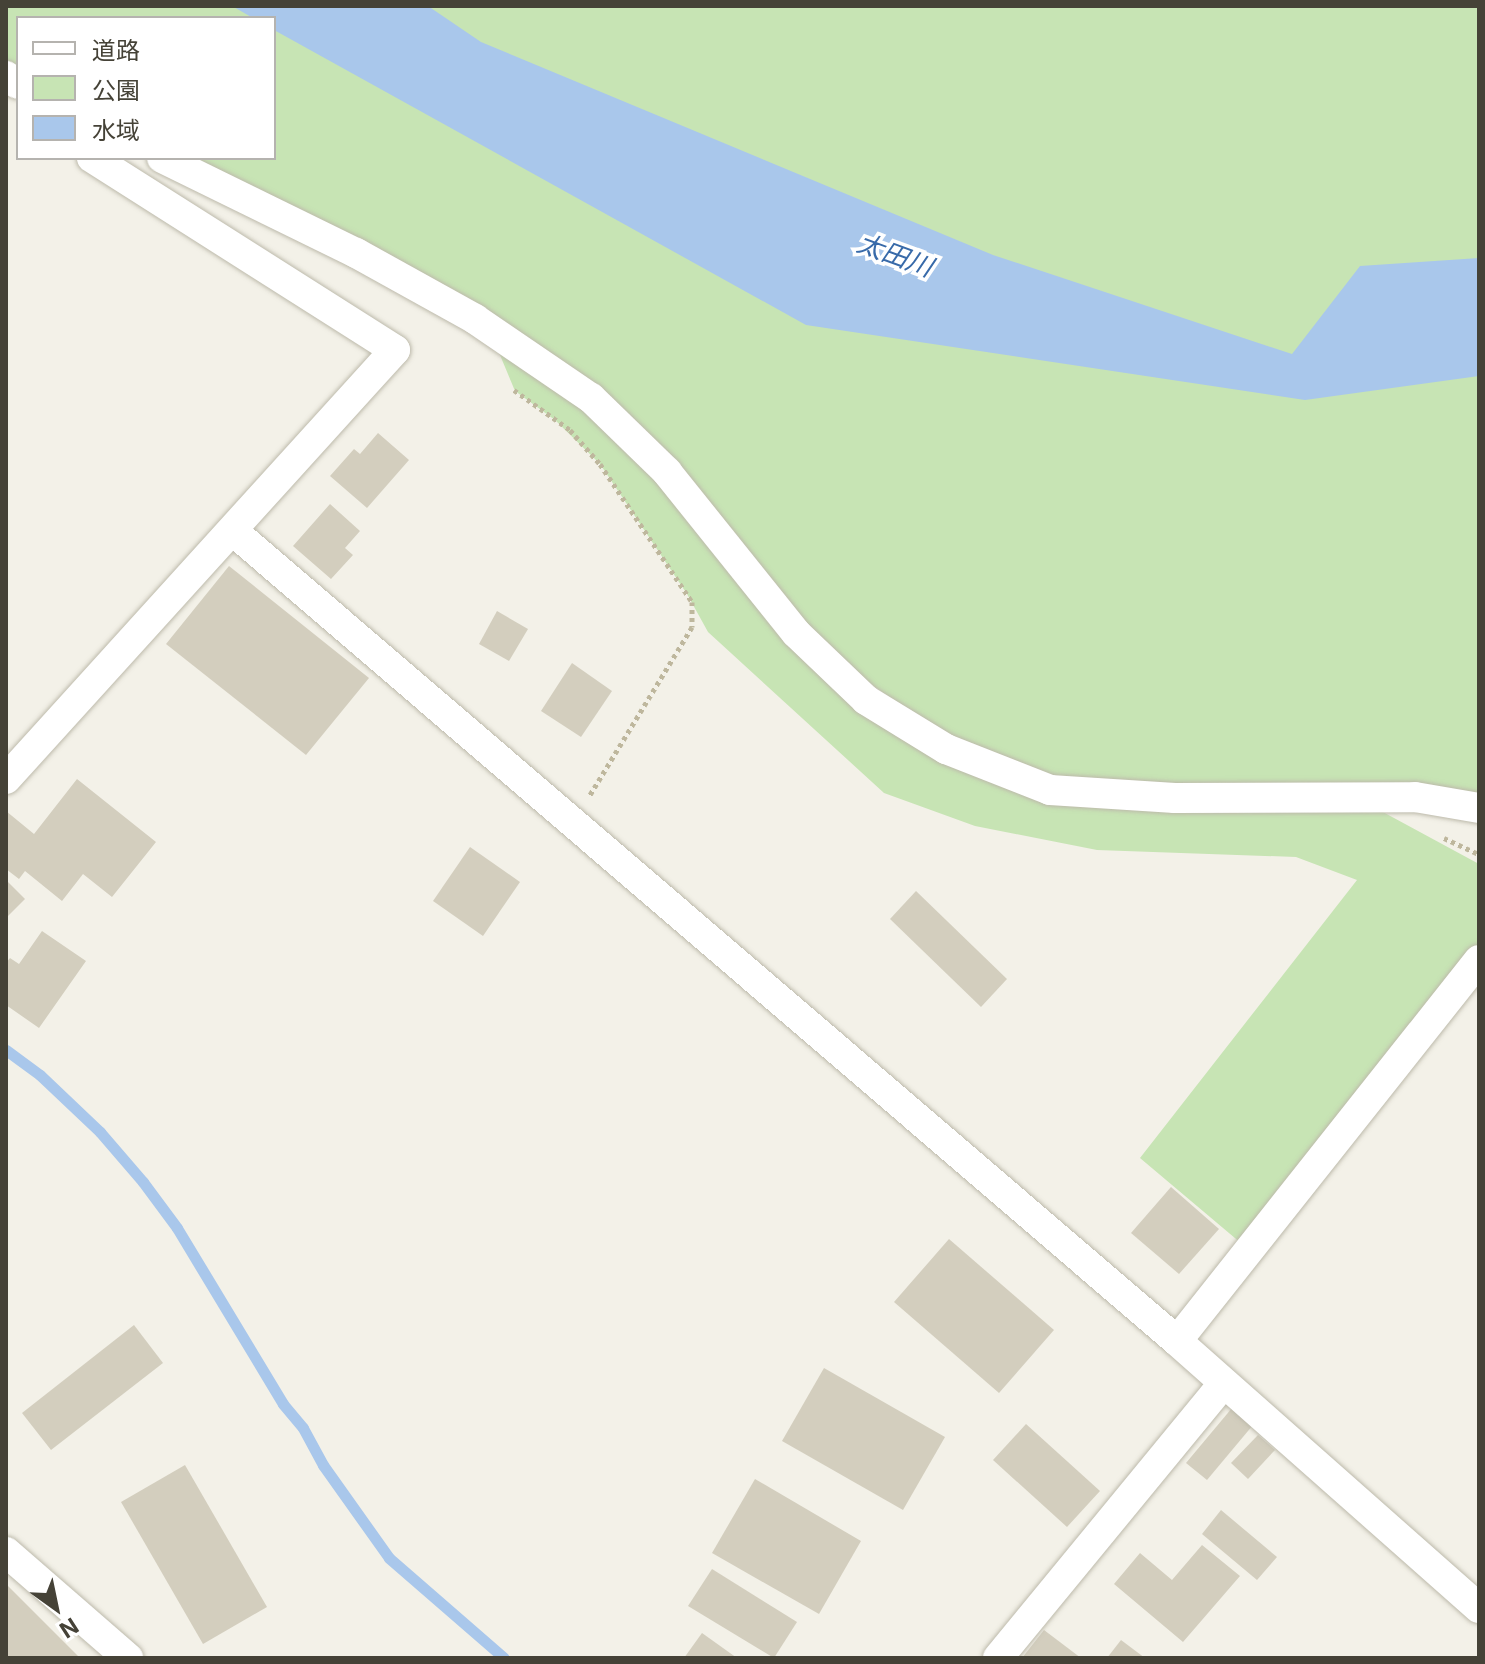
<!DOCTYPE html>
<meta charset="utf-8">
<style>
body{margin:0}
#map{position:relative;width:1485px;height:1664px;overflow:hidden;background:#f3f1e8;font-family:Inter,"Noto Sans JP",sans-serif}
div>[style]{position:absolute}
.green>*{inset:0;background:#c7e4b4}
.water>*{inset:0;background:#a9c7eb}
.stream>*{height:11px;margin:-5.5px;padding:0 5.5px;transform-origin:5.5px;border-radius:5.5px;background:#a9c7eb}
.building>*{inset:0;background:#d3cebe}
.path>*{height:5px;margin-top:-2.5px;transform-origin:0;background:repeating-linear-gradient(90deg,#beb79d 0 4px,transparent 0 8px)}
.roads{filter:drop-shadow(0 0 2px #bdbaab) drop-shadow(0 0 2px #bdbaab)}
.minor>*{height:30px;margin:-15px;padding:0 15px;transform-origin:15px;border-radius:15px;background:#fff}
span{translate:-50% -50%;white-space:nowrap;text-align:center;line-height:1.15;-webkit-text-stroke:7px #fff;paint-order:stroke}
.water-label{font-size:26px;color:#386aa9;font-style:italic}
.frame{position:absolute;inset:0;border:8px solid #454237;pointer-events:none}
.legend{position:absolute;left:16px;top:16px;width:260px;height:144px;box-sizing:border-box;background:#fff;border:2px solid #b5b3af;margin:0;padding:10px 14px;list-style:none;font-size:24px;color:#454237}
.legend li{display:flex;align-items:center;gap:16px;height:40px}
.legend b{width:40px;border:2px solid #b5b3af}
.north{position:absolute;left:16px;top:1568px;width:80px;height:80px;-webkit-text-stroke:6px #fff;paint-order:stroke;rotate:147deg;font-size:22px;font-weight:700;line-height:32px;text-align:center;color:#454237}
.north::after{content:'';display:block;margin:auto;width:28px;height:36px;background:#454237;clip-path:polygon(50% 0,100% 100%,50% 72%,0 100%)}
</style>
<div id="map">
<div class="green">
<i style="clip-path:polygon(evenodd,6px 6px,1479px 6px,1479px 810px,1370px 805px,1479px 864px,1479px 946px,1242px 1244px,1140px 1158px,1357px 880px,1296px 857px,1097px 850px,975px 826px,884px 793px,708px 632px,687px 594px,600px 464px,555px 420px,515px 391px,495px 343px,173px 158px,274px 158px,274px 18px,18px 18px,18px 69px,6px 62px,6px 6px,795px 630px,975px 758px,878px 706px,795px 630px)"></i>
</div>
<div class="water">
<i style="clip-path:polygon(232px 6px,428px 6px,481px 42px,993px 255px,1292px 354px,1360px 266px,1479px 258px,1479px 376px,1305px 400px,806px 325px,274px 30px,274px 18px,253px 18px)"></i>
</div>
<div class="stream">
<i style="left:6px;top:1050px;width:42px;rotate:36.3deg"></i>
<i style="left:40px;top:1075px;width:83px;rotate:43.5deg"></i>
<i style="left:100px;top:1132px;width:66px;rotate:49.3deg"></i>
<i style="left:143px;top:1182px;width:57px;rotate:53.5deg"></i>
<i style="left:177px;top:1228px;width:205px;rotate:58.9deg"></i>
<i style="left:283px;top:1404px;width:31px;rotate:50deg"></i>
<i style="left:303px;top:1428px;width:42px;rotate:61.6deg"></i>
<i style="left:323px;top:1465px;width:114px;rotate:54.6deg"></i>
<i style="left:389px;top:1558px;width:152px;rotate:41deg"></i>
</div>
<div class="building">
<i style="clip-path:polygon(378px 433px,409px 460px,367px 508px,330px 476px,354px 449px,360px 454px)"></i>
<i style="clip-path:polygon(330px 504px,360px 531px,345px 548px,353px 555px,331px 579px,293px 546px)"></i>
<i style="clip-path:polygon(229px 566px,369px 678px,306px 755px,166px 644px)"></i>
<i style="clip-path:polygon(497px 611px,528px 629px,509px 661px,479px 644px)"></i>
<i style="clip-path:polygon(572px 663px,612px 691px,581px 737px,541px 711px)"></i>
<i style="clip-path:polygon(77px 779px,156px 842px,112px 897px,83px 874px,62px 901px,25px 871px,19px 879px,6px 869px,6px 811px,34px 834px)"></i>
<i style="clip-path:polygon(470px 847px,520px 882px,483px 936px,433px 901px)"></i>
<i style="clip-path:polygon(6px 880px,25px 899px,6px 918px)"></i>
<i style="clip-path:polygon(916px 891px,1007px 979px,981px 1007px,890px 919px)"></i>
<i style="clip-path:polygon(42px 931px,86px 961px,39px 1028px,6px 1005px,6px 963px,10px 958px,19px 964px)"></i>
<i style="clip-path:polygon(1171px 1187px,1219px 1229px,1179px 1274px,1131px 1233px)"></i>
<i style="clip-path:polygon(949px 1239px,1054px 1330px,999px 1393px,894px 1302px)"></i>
<i style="clip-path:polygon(134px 1325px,163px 1363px,51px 1450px,22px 1413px)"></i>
<i style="clip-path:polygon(824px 1368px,945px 1437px,903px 1510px,782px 1441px)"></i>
<i style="clip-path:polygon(1232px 1408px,1253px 1425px,1207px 1480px,1186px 1463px)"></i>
<i style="clip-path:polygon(1026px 1424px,1100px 1491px,1067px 1527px,993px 1460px)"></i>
<i style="clip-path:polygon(1258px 1435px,1275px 1450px,1248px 1479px,1231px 1463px)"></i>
<i style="clip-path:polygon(185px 1465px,267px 1607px,203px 1644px,121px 1502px)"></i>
<i style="clip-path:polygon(755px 1479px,861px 1541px,819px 1614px,712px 1553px)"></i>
<i style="clip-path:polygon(1221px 1510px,1277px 1557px,1257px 1580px,1202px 1534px)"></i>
<i style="clip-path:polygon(1202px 1545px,1240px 1576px,1183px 1642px,1114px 1584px,1140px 1553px,1172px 1580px)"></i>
<i style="clip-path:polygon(712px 1569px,797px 1622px,774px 1658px,688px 1606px)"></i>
<i style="clip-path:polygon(6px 1584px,80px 1658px,6px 1658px)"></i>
<i style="clip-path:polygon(1044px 1630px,1081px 1658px,1022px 1658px)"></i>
<i style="clip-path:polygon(702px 1633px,737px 1658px,684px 1658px)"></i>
<i style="clip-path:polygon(1121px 1640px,1145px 1658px,1107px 1658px)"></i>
</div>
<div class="path">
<i style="left:514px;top:390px;width:69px;rotate:35.5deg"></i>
<i style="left:570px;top:430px;width:45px;rotate:48.6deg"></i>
<i style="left:600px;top:464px;width:166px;rotate:56.3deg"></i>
<i style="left:692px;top:602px;width:25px;rotate:90deg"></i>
<i style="left:692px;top:627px;width:197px;rotate:121.3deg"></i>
<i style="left:1444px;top:838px;width:38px;rotate:25deg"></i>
</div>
<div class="roads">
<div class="minor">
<i style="left:6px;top:76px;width:14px;rotate:34deg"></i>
<i style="left:162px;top:158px;width:216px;rotate:26.1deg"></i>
<i style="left:356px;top:253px;width:136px;rotate:29deg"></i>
<i style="left:475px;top:319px;width:140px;rotate:34.3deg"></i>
<i style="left:591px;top:398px;width:106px;rotate:44.2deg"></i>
<i style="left:667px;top:472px;width:206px;rotate:51.3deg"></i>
<i style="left:796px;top:633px;width:97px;rotate:43.7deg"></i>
<i style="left:866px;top:700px;width:94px;rotate:31.5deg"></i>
<i style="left:946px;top:749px;width:112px;rotate:21.5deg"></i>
<i style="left:1050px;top:790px;width:125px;rotate:3.7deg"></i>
<i style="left:1175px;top:798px;width:240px;rotate:-0.2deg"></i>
<i style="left:1415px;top:797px;width:65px;rotate:9.8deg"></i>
<i style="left:233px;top:531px;width:1244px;rotate:40.63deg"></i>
<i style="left:1177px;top:1341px;width:403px;rotate:41.5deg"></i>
<i style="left:6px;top:779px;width:579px;rotate:-47.8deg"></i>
<i style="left:395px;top:350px;width:359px;rotate:-147.6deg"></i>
<i style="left:1177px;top:1341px;width:486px;rotate:-51.6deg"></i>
<i style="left:6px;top:1552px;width:162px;rotate:41deg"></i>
<i style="left:998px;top:1658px;width:355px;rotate:-50.6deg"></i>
</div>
</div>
<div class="water-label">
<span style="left:895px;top:255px;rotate:20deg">太田川</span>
</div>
<div class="frame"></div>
<ul class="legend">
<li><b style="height:10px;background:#fff"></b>道路</li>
<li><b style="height:22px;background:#c7e4b4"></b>公園</li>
<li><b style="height:22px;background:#a9c7eb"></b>水域</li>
</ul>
<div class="north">N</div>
</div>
